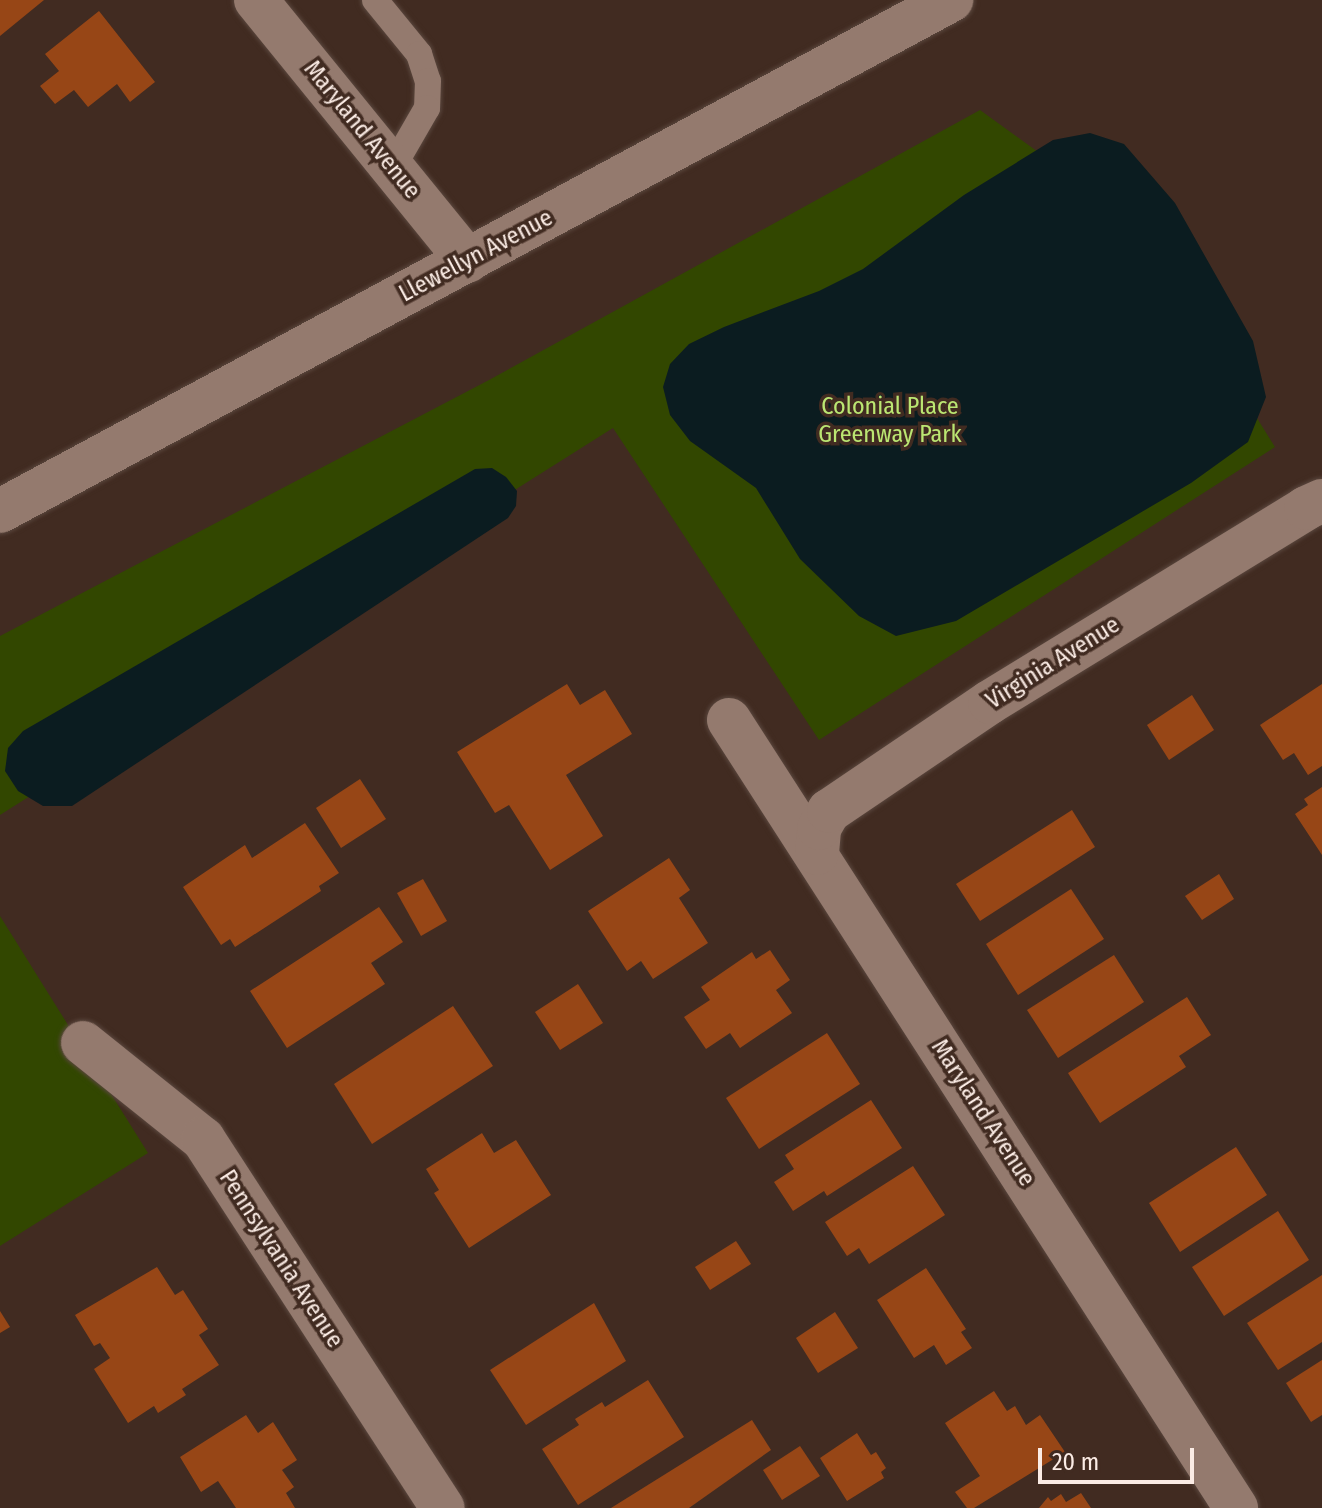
<!DOCTYPE html>
<style>
body{margin:0}
#map{position:relative;width:1322px;height:1508px;overflow:hidden;background:#412b21;font-family:"Fira Sans Condensed",sans-serif}
div>[style]{position:absolute}
.green>*{inset:0;background:#324700}
.water>*{inset:0;background:#0b1c20}
.building>*{inset:0;background:#974616}
.roads{filter:drop-shadow(0 0 2px #5a473e) drop-shadow(0 0 2px #5a473e)}
.service>*{height:26px;margin:-13px;padding:0 13px;transform-origin:13px;border-radius:13px;background:#947a6e}
.minor>*{height:44px;margin:-22px;padding:0 22px;transform-origin:22px;border-radius:22px;background:#947a6e}
.tertiary>*{height:44px;margin:-22px;padding:0 22px;transform-origin:22px;border-radius:22px;background:#947a6e}
span{translate:-50% -50%;white-space:nowrap;text-align:center;line-height:1.15;-webkit-text-stroke:7px #412b21;paint-order:stroke}
.street-label{font-size:24px;color:#fbece5}
.park-label{font-size:24px;color:#bbe672}
.scale{position:absolute;left:1038px;top:1448px;width:156px;height:36px;box-sizing:border-box;border:4px solid #fbece5;border-top:0;padding-left:10px;font-size:24px;line-height:28px;white-space:nowrap;color:#fbece5;-webkit-text-stroke:6px #412b21;paint-order:stroke}
</style>
<div id="map">
<div class="green">
<i style="clip-path:polygon(980px 110px,1136px 223px,1275px 447px,819px 740px,613px 428px,0 815px,0 636px,489px 380px)"></i>
<i style="clip-path:polygon(0 916px,148px 1153px,0 1246px)"></i>
</div>
<div class="water">
<i style="clip-path:polygon(1090px 133px,1124px 144px,1175px 203px,1253px 341px,1266px 397px,1248px 442px,1191px 483px,956px 621px,896px 636px,859px 616px,800px 559px,756px 488px,690px 441px,670px 415px,663px 387px,670px 364px,689px 344px,724px 327px,819px 291px,863px 269px,964px 195px,1053px 140px)"></i>
<i style="clip-path:polygon(492px 468px,506px 477px,517px 491px,516px 506px,508px 518px,72px 806px,43px 806px,18px 791px,5px 771px,8px 748px,23px 731px,475px 469px)"></i>
</div>
<div class="building">
<i style="clip-path:polygon(0 0,44px 0,0 36px)"></i>
<i style="clip-path:polygon(99px 11px,155px 82px,130px 102px,117px 84px,88px 107px,74px 90px,55px 104px,40px 86px,59px 71px,45px 54px)"></i>
<i style="clip-path:polygon(567px 684px,580px 705px,605px 690px,632px 734px,566px 775px,603px 836px,550px 870px,509px 805px,495px 813px,457px 752px)"></i>
<i style="clip-path:polygon(1322px 684px,1322px 766px,1308px 775px,1294px 753px,1283px 760px,1260px 725px)"></i>
<i style="clip-path:polygon(1192px 695px,1214px 730px,1169px 760px,1147px 725px)"></i>
<i style="clip-path:polygon(360px 779px,386px 819px,341px 848px,316px 808px)"></i>
<i style="clip-path:polygon(1322px 787px,1322px 855px,1295px 814px,1308px 805px,1304px 799px)"></i>
<i style="clip-path:polygon(1072px 810px,1095px 847px,980px 921px,956px 884px)"></i>
<i style="clip-path:polygon(305px 823px,339px 873px,319px 886px,321px 891px,235px 947px,230px 939px,221px 945px,183px 887px,245px 845px,252px 858px)"></i>
<i style="clip-path:polygon(669px 858px,690px 890px,679px 898px,708px 943px,653px 979px,641px 961px,627px 971px,588px 911px)"></i>
<i style="clip-path:polygon(1219px 874px,1234px 899px,1202px 920px,1185px 896px)"></i>
<i style="clip-path:polygon(423px 879px,447px 921px,421px 936px,397px 893px)"></i>
<i style="clip-path:polygon(1071px 889px,1104px 939px,1018px 995px,986px 944px)"></i>
<i style="clip-path:polygon(379px 907px,403px 942px,371px 963px,385px 984px,287px 1048px,250px 991px)"></i>
<i style="clip-path:polygon(770px 950px,790px 980px,776px 990px,792px 1013px,740px 1048px,730px 1033px,706px 1049px,684px 1017px,710px 1000px,701px 987px,752px 952px,756px 959px)"></i>
<i style="clip-path:polygon(1114px 955px,1144px 1002px,1058px 1058px,1027px 1010px)"></i>
<i style="clip-path:polygon(578px 984px,603px 1023px,560px 1050px,535px 1012px)"></i>
<i style="clip-path:polygon(1187px 997px,1211px 1035px,1179px 1056px,1186px 1067px,1100px 1123px,1068px 1073px)"></i>
<i style="clip-path:polygon(453px 1006px,493px 1066px,372px 1144px,334px 1084px)"></i>
<i style="clip-path:polygon(827px 1033px,860px 1084px,759px 1149px,726px 1098px)"></i>
<i style="clip-path:polygon(871px 1100px,902px 1148px,827px 1196px,824px 1191px,793px 1211px,774px 1182px,794px 1169px,785px 1155px)"></i>
<i style="clip-path:polygon(482px 1133px,494px 1153px,516px 1140px,551px 1195px,469px 1248px,434px 1193px,439px 1190px,426px 1169px)"></i>
<i style="clip-path:polygon(1236px 1147px,1267px 1195px,1180px 1252px,1149px 1203px)"></i>
<i style="clip-path:polygon(913px 1166px,945px 1215px,869px 1264px,859px 1248px,847px 1256px,825px 1222px)"></i>
<i style="clip-path:polygon(1278px 1211px,1309px 1260px,1224px 1316px,1192px 1267px)"></i>
<i style="clip-path:polygon(736px 1241px,751px 1264px,710px 1290px,695px 1267px)"></i>
<i style="clip-path:polygon(157px 1267px,175px 1295px,183px 1290px,208px 1329px,199px 1335px,219px 1365px,182px 1389px,186px 1395px,158px 1413px,154px 1406px,128px 1423px,94px 1369px,110px 1358px,100px 1343px,94px 1346px,75px 1315px)"></i>
<i style="clip-path:polygon(926px 1268px,966px 1329px,961px 1332px,972px 1348px,946px 1365px,934px 1345px,914px 1358px,877px 1300px)"></i>
<i style="clip-path:polygon(1322px 1275px,1322px 1342px,1278px 1370px,1247px 1323px)"></i>
<i style="clip-path:polygon(594px 1303px,626px 1361px,526px 1425px,490px 1370px)"></i>
<i style="clip-path:polygon(0 1311px,10px 1327px,0 1333px)"></i>
<i style="clip-path:polygon(835px 1312px,858px 1348px,818px 1373px,796px 1338px)"></i>
<i style="clip-path:polygon(1322px 1360px,1322px 1415px,1311px 1422px,1286px 1383px)"></i>
<i style="clip-path:polygon(648px 1380px,684px 1437px,578px 1505px,542px 1449px,579px 1425px,575px 1419px,602px 1402px,605px 1407px)"></i>
<i style="clip-path:polygon(994px 1391px,1007px 1411px,1015px 1406px,1026px 1425px,1040px 1415px,1065px 1452px,974px 1508px,967px 1508px,955px 1492px,980px 1476px,945px 1423px)"></i>
<i style="clip-path:polygon(246px 1415px,258px 1433px,273px 1422px,297px 1460px,282px 1470px,294px 1487px,286px 1493px,295px 1508px,236px 1508px,218px 1481px,201px 1492px,180px 1457px)"></i>
<i style="clip-path:polygon(752px 1420px,771px 1450px,689px 1508px,611px 1508px)"></i>
<i style="clip-path:polygon(857px 1433px,871px 1455px,876px 1452px,886px 1468px,881px 1472px,884px 1478px,847px 1501px,820px 1458px)"></i>
<i style="clip-path:polygon(800px 1446px,820px 1476px,782px 1500px,763px 1470px)"></i>
<i style="clip-path:polygon(1081px 1493px,1091px 1508px,1039px 1508px,1048px 1497px,1051px 1501px,1061px 1494px,1066px 1502px)"></i>
</div>
<div class="roads">
<div class="service">
<i style="left:375px;top:0;width:70px;rotate:50.8deg"></i>
<i style="left:419px;top:54px;width:28px;rotate:72deg"></i>
<i style="left:428px;top:81px;width:27px;rotate:92deg"></i>
<i style="left:427px;top:108px;width:68px;rotate:120deg"></i>
</div>
<div class="minor">
<i style="left:256px;top:0;width:336px;rotate:50.9deg"></i>
<i style="left:729px;top:720px;width:937px;rotate:57.24deg"></i>
<i style="left:817px;top:853px;width:25px;rotate:-85deg"></i>
<i style="left:819px;top:828px;width:20px;rotate:-60deg"></i>
<i style="left:829px;top:811px;width:194px;rotate:-34.1deg"></i>
<i style="left:990px;top:702px;width:371px;rotate:-31.5deg"></i>
<i style="left:1306px;top:508px;width:17px;rotate:-24deg"></i>
<i style="left:83px;top:1043px;width:154px;rotate:38.7deg"></i>
<i style="left:203px;top:1139px;width:440px;rotate:57deg"></i>
</div>
<div class="tertiary">
<i style="left:0;top:511px;width:1080px;rotate:-28.25deg"></i>
</div>
</div>
<div class="street-label">
<span style="left:362px;top:130px;rotate:51deg">Maryland Avenue</span>
<span style="left:476px;top:256px;rotate:-28deg">Llewellyn Avenue</span>
<span style="left:1053px;top:663px;rotate:-32deg">Virginia Avenue</span>
<span style="left:983px;top:1113px;rotate:57deg">Maryland Avenue</span>
<span style="left:281px;top:1259px;rotate:57deg">Pennsylvania Avenue</span>
</div>
<div class="park-label">
<span style="left:890px;top:421px">Colonial Place<br>Greenway Park</span>
</div>
<div class="scale">20 m</div>
</div>
